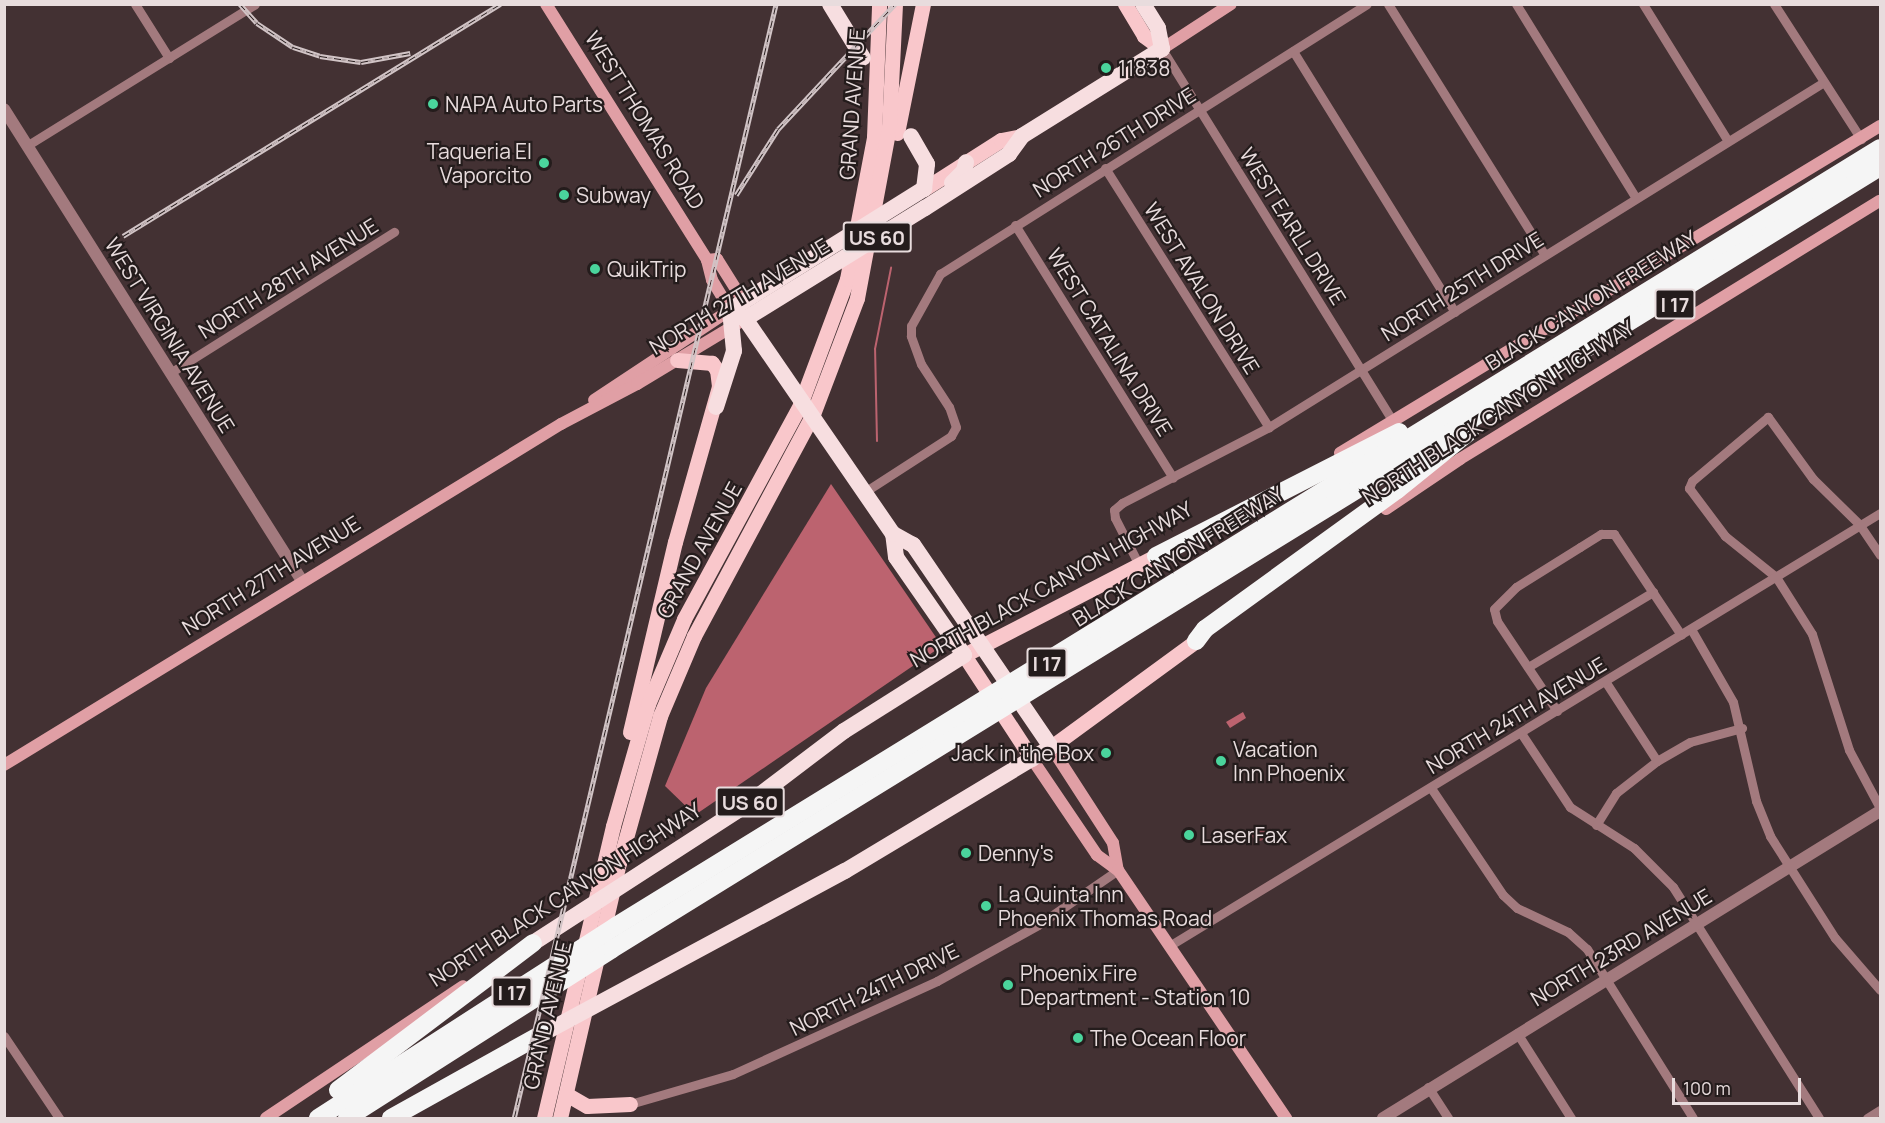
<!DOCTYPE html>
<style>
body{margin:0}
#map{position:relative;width:1885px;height:1123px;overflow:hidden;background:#433133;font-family:Manrope,sans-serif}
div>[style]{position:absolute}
.green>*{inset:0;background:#874951}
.round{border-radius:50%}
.water>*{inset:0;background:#bc636f}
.stream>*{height:2px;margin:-1px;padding:0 1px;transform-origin:1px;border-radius:1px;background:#bc636f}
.minor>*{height:9px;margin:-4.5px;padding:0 4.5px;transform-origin:4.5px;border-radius:4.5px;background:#a37a7e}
.tertiary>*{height:12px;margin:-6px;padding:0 6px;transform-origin:6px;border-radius:6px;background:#a37a7e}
.secondary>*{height:12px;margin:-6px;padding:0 6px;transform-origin:6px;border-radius:6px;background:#e09fa5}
.primary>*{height:15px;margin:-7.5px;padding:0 7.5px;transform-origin:7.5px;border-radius:7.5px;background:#f9c7cb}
.trunk>*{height:16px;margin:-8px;padding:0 8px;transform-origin:8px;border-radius:8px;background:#f7dee0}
.motorway>*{height:18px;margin:-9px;padding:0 9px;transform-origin:9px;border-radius:9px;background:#f5f5f5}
.rail>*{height:4.5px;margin-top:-2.25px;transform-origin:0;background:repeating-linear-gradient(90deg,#241c1c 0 7px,#d1c4c6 0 14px);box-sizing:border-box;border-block:2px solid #d1c4c6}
.dots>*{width:16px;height:16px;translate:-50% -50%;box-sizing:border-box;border:3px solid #241c1c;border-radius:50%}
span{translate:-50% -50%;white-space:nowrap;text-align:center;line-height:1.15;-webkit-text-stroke:4.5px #241c1c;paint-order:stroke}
.shield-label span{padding:2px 4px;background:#241c1c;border:2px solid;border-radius:4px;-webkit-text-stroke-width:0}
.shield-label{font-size:20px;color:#e8dcdd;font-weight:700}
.poi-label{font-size:21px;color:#e8dcdd}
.left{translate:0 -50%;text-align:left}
.right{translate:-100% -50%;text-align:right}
.street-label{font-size:21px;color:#e8dcdd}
.frame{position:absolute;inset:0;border:6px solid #e8dcdd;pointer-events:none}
.scale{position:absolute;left:1672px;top:1078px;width:129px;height:27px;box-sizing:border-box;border:3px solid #e8dcdd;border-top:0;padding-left:8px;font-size:18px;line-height:21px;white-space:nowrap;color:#e8dcdd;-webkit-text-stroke:4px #241c1c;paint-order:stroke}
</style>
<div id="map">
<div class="green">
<i class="round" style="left:1252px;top:827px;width:14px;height:14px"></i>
</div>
<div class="water">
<i style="clip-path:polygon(831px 484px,942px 646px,695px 815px,665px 786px,706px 688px)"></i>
<i style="clip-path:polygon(1243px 712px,1246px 718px,1230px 728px,1226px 722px)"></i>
</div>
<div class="stream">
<i style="left:877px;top:441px;width:92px;rotate:-91.2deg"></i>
<i style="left:875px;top:349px;width:83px;rotate:-78.8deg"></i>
</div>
<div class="minor">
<i style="left:135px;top:4px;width:64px;rotate:57.8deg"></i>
<i style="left:1388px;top:4px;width:296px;rotate:58deg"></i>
<i style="left:1516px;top:4px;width:228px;rotate:58.3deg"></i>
<i style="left:1643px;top:4px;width:161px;rotate:58.2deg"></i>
<i style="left:1774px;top:4px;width:161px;rotate:57.2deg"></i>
<i style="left:1162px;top:49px;width:440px;rotate:58.2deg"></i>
<i style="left:1293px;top:51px;width:307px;rotate:58.2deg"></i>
<i style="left:28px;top:145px;width:267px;rotate:-31.8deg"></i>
<i style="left:1105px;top:168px;width:307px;rotate:57.7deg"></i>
<i style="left:1015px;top:225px;width:298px;rotate:58deg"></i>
<i style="left:170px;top:373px;width:265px;rotate:-32.2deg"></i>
<i style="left:863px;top:493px;width:105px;rotate:-32.9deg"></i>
<i style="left:951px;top:436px;width:10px;rotate:-61deg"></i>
<i style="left:956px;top:427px;width:21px;rotate:-109deg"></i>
<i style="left:949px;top:407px;width:51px;rotate:-123.1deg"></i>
<i style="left:921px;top:364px;width:30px;rotate:-110deg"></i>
<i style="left:911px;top:336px;width:10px;rotate:-90deg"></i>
<i style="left:911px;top:326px;width:60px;rotate:-60.9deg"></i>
<i style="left:940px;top:274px;width:505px;rotate:-32.31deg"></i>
<i style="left:1880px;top:555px;width:36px;rotate:-124deg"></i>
<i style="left:1860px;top:525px;width:66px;rotate:-135.6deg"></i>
<i style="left:1813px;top:479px;width:77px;rotate:-126deg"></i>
<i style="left:1768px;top:417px;width:99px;rotate:139.9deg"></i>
<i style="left:1692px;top:481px;width:8px;rotate:113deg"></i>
<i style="left:1689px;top:488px;width:60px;rotate:53.1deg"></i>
<i style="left:1725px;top:536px;width:65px;rotate:38.8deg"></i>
<i style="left:1776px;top:577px;width:67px;rotate:57.7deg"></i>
<i style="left:1812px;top:634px;width:122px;rotate:72.3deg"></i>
<i style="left:1849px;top:750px;width:66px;rotate:61.9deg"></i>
<i style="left:1139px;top:565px;width:53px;rotate:-117.1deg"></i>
<i style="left:1115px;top:518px;width:8px;rotate:-97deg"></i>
<i style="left:1114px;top:510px;width:11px;rotate:-41deg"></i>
<i style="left:1122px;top:503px;width:165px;rotate:-27.3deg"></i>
<i style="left:1269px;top:427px;width:653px;rotate:-31.87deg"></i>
<i style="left:1691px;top:629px;width:84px;rotate:60.1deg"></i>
<i style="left:1733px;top:702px;width:102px;rotate:76.9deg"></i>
<i style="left:1756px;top:801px;width:38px;rotate:68deg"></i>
<i style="left:1770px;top:836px;width:121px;rotate:57.5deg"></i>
<i style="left:1835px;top:938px;width:69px;rotate:49.1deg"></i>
<i style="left:1528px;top:667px;width:146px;rotate:-31deg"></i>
<i style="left:1605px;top:681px;width:95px;rotate:57deg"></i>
<i style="left:1557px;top:711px;width:108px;rotate:-123.7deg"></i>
<i style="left:1497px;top:621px;width:12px;rotate:-104deg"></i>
<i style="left:1494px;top:609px;width:31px;rotate:-45deg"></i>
<i style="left:1516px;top:587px;width:75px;rotate:-32deg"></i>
<i style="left:1580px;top:547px;width:25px;rotate:-32deg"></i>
<i style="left:1601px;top:534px;width:13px"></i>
<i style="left:1614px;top:534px;width:121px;rotate:56.4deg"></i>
<i style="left:1521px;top:733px;width:89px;rotate:56.5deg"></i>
<i style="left:1570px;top:807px;width:76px;rotate:32.6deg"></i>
<i style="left:1634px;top:848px;width:55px;rotate:45deg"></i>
<i style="left:1673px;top:887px;width:273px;rotate:57.7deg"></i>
<i style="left:1431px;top:788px;width:129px;rotate:56.1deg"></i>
<i style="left:1503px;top:895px;width:19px;rotate:43deg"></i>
<i style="left:1517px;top:908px;width:56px;rotate:25.2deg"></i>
<i style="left:1568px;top:932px;width:25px;rotate:42deg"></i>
<i style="left:1587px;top:949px;width:199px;rotate:57.9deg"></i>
<i style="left:1596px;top:825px;width:38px;rotate:-58deg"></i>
<i style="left:1616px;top:793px;width:52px;rotate:-38deg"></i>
<i style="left:1657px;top:761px;width:38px;rotate:-30deg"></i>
<i style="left:1690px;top:742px;width:54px;rotate:-15.1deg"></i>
<i style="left:1169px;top:946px;width:832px;rotate:-31.34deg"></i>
<i style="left:1517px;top:1033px;width:101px;rotate:57.6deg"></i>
<i style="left:4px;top:1036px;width:99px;rotate:56.1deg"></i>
<i style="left:1428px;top:1087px;width:37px;rotate:57deg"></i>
<i style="left:630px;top:1104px;width:107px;rotate:-16.2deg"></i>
<i style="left:733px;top:1074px;width:224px;rotate:-24.5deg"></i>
<i style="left:937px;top:981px;width:115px;rotate:-29deg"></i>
<i style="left:1038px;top:925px;width:97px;rotate:-34.5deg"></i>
<i style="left:1867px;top:1118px;width:15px;rotate:-32deg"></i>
</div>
<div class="tertiary">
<i style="left:4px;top:109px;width:558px;rotate:57.73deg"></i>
<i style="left:1383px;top:1118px;width:584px;rotate:-31.7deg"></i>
</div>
<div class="secondary">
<i style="left:546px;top:4px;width:302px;rotate:57.8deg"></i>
<i style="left:707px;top:260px;width:21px;rotate:76deg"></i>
<i style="left:712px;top:280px;width:35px;rotate:59deg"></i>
<i style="left:730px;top:310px;width:163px;rotate:146.5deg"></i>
<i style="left:1162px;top:49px;width:82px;rotate:-33.1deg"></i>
<i style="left:707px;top:260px;width:10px;rotate:-6deg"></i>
<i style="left:717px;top:259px;width:51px;rotate:57.9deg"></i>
<i style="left:744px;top:302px;width:7px;rotate:90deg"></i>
<i style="left:1340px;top:453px;width:631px;rotate:-31.2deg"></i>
<i style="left:1386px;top:509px;width:89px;rotate:-34deg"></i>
<i style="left:1460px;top:459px;width:493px;rotate:-31.6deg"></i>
<i style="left:1051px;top:747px;width:114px;rotate:57.1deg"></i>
<i style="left:1113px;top:843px;width:27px;rotate:80deg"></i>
<i style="left:1032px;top:759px;width:116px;rotate:55.9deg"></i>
<i style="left:1097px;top:855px;width:26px;rotate:36deg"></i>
<i style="left:1118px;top:870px;width:300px;rotate:55.9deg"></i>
<i style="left:4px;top:765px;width:653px;rotate:-31.48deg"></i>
<i style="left:561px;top:424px;width:86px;rotate:-27.8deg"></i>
<i style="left:637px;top:384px;width:118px;rotate:-31.1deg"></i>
<i style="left:266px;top:1118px;width:237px;rotate:-33.8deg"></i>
</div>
<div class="primary">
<i style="left:1125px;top:4px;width:37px;rotate:59deg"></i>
<i style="left:1144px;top:36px;width:22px;rotate:36deg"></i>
<i style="left:897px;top:133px;width:132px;rotate:-78.6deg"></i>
<i style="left:924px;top:189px;width:91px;rotate:-32.5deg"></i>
<i style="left:1001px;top:140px;width:21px;rotate:-11deg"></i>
<i style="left:630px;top:732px;width:195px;rotate:-76.7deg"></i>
<i style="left:675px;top:542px;width:162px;rotate:-74.2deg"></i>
<i style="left:719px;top:386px;width:16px;rotate:-97deg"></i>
<i style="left:717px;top:370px;width:9px;rotate:-126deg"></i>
<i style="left:712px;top:363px;width:35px;rotate:-175deg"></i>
<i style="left:1051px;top:747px;width:180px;rotate:-36.2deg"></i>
<i style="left:1032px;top:759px;width:124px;rotate:-123.2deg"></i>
<i style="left:964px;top:655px;width:216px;rotate:-27.3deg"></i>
<i style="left:566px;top:1094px;width:24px;rotate:30deg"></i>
<i style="left:587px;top:1106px;width:43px;rotate:-2.7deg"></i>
<i style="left:544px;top:1118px;width:300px;rotate:-76.7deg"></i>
<i style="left:613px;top:826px;width:127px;rotate:-74deg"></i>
<i style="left:648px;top:704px;width:92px;rotate:-67deg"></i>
<i style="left:684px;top:619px;width:243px;rotate:-61.5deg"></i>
<i style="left:800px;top:405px;width:134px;rotate:-69.5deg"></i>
<i style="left:847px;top:279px;width:145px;rotate:-79.2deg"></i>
<i style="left:874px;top:137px;width:133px;rotate:-87.8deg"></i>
<i style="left:560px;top:1118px;width:262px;rotate:-77deg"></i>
<i style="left:619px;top:863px;width:153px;rotate:-74.4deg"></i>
<i style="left:660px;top:716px;width:87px;rotate:-67deg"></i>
<i style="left:694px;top:636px;width:252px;rotate:-61.8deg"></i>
<i style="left:813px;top:414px;width:124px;rotate:-69.2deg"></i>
<i style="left:857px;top:298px;width:174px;rotate:-79.4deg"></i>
<i style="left:889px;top:127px;width:123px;rotate:-87.2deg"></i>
</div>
<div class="trunk">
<i style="left:830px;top:4px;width:63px;rotate:58.6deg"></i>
<i style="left:952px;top:183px;width:17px;rotate:-45deg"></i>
<i style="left:964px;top:171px;width:9px;rotate:-77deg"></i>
<i style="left:730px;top:310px;width:229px;rotate:-32deg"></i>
<i style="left:924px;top:189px;width:25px;rotate:-83deg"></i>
<i style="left:927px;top:164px;width:32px;rotate:-120deg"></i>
<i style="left:745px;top:319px;width:211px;rotate:-31.7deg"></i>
<i style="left:925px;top:208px;width:100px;rotate:-32.7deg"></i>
<i style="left:1009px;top:154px;width:22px;rotate:-54deg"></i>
<i style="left:1022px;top:136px;width:165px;rotate:-31.9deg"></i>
<i style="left:1162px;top:49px;width:21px;rotate:-101deg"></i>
<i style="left:1158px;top:28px;width:28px;rotate:-122deg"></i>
<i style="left:716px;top:407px;width:59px;rotate:-72.2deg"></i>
<i style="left:734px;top:351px;width:41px;rotate:-95.6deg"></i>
<i style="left:533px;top:943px;width:257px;rotate:-32.9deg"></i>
<i style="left:749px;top:803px;width:119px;rotate:-37.2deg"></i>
<i style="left:844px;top:731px;width:142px;rotate:-32.3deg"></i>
<i style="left:964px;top:655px;width:119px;rotate:-124.8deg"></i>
<i style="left:896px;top:557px;width:23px;rotate:-97deg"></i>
<i style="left:542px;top:1034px;width:344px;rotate:-28.3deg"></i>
<i style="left:845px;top:871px;width:240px;rotate:-31deg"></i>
<i style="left:1051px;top:747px;width:245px;rotate:-124.3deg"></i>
<i style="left:913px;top:545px;width:23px;rotate:-151deg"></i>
<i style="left:893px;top:534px;width:261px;rotate:-124.5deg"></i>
<i style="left:745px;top:319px;width:17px;rotate:-149deg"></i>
</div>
<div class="motorway">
<i style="left:1156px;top:556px;width:273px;rotate:-27deg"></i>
<i style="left:1196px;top:641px;width:15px;rotate:-53deg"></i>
<i style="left:1205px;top:629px;width:237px;rotate:-35.9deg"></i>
<i style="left:1397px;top:490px;width:94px;rotate:-38.9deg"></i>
<i style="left:338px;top:1090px;width:244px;rotate:-37deg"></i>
<i style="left:318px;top:1118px;width:354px;rotate:-32.8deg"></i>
<i style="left:616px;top:926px;width:1484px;rotate:-31.61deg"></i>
<i style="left:347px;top:1118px;width:314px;rotate:-32.5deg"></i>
<i style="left:612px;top:949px;width:1490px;rotate:-31.66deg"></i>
<i style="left:391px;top:1118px;width:173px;rotate:-29.1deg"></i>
</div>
<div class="rail">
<i style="left:240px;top:4px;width:25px;rotate:48deg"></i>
<i style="left:257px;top:23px;width:43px;rotate:33.7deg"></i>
<i style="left:293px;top:47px;width:28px;rotate:18deg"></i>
<i style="left:320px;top:56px;width:41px;rotate:8.3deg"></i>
<i style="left:361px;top:62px;width:50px;rotate:-10.4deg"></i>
<i style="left:736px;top:195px;width:78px;rotate:-57.5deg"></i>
<i style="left:778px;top:129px;width:171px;rotate:-46.9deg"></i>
<i style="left:123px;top:236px;width:443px;rotate:-31.6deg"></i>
<i style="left:514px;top:1118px;width:1144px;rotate:-76.77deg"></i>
</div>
<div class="dots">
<i style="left:1106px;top:68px;background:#4ad49c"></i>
<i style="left:433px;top:104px;background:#4ad49c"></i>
<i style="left:544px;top:163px;background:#4ad49c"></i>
<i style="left:564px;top:195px;background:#4ad49c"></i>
<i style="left:595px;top:269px;background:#4ad49c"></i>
<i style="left:1106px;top:753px;background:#4ad49c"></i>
<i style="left:1221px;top:761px;background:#4ad49c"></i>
<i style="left:1189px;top:835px;background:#4ad49c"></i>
<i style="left:966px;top:853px;background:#4ad49c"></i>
<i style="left:986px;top:906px;background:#4ad49c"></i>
<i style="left:1008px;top:985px;background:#4ad49c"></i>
<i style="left:1078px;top:1038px;background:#4ad49c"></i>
</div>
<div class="shield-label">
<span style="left:877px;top:237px">US 60</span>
<span style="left:1675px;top:304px">I 17</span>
<span style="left:1047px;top:663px">I 17</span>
<span style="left:750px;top:802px">US 60</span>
<span style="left:512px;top:992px">I 17</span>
</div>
<div class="poi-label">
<span class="left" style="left:1118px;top:68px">11838</span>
<span class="left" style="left:445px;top:104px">NAPA Auto Parts</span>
<span class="right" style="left:532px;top:163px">Taqueria El<br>Vaporcito</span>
<span class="left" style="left:576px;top:195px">Subway</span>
<span class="left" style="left:607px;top:269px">QuikTrip</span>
<span class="left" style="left:1233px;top:761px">Vacation<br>Inn Phoenix</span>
<span class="right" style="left:1094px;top:753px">Jack in the Box</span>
<span class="left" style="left:1201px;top:835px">LaserFax</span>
<span class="left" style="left:978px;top:853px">Denny's</span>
<span class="left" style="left:998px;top:906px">La Quinta Inn<br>Phoenix Thomas Road</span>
<span class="left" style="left:1020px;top:985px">Phoenix Fire<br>Department - Station 10</span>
<span class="left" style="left:1090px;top:1038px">The Ocean Floor</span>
</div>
<div class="street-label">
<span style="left:852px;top:104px;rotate:-86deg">GRAND AVENUE</span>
<span style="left:645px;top:120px;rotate:58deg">WEST THOMAS ROAD</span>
<span style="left:1114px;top:142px;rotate:-32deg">NORTH 26TH DRIVE</span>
<span style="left:1293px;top:226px;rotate:58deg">WEST EARLL DRIVE</span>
<span style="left:288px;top:278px;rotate:-32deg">NORTH 28TH AVENUE</span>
<span style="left:1462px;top:286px;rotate:-32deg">NORTH 25TH DRIVE</span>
<span style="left:1202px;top:288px;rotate:58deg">WEST AVALON DRIVE</span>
<span style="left:739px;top:296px;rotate:-31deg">NORTH 27TH AVENUE</span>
<span style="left:1591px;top:300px;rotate:-32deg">BLACK CANYON FREEWAY</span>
<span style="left:170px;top:335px;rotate:58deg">WEST VIRGINIA AVENUE</span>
<span style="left:1110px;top:342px;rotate:58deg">WEST CATALINA DRIVE</span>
<span style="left:1498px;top:412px;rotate:-33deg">NORTH BLACK CANYON HIGHWAY</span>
<span style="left:699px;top:550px;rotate:-61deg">GRAND AVENUE</span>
<span style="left:1178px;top:556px;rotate:-32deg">BLACK CANYON FREEWAY</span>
<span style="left:271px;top:575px;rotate:-32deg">NORTH 27TH AVENUE</span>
<span style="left:1051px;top:584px;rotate:-29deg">NORTH BLACK CANYON HIGHWAY</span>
<span style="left:1516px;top:715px;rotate:-31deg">NORTH 24TH AVENUE</span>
<span style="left:565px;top:894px;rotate:-33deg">NORTH BLACK CANYON HIGHWAY</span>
<span style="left:1621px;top:947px;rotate:-31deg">NORTH 23RD AVENUE</span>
<span style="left:874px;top:989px;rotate:-26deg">NORTH 24TH DRIVE</span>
<span style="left:547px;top:1015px;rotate:-77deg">GRAND AVENUE</span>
</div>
<div class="frame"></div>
<div class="scale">100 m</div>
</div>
